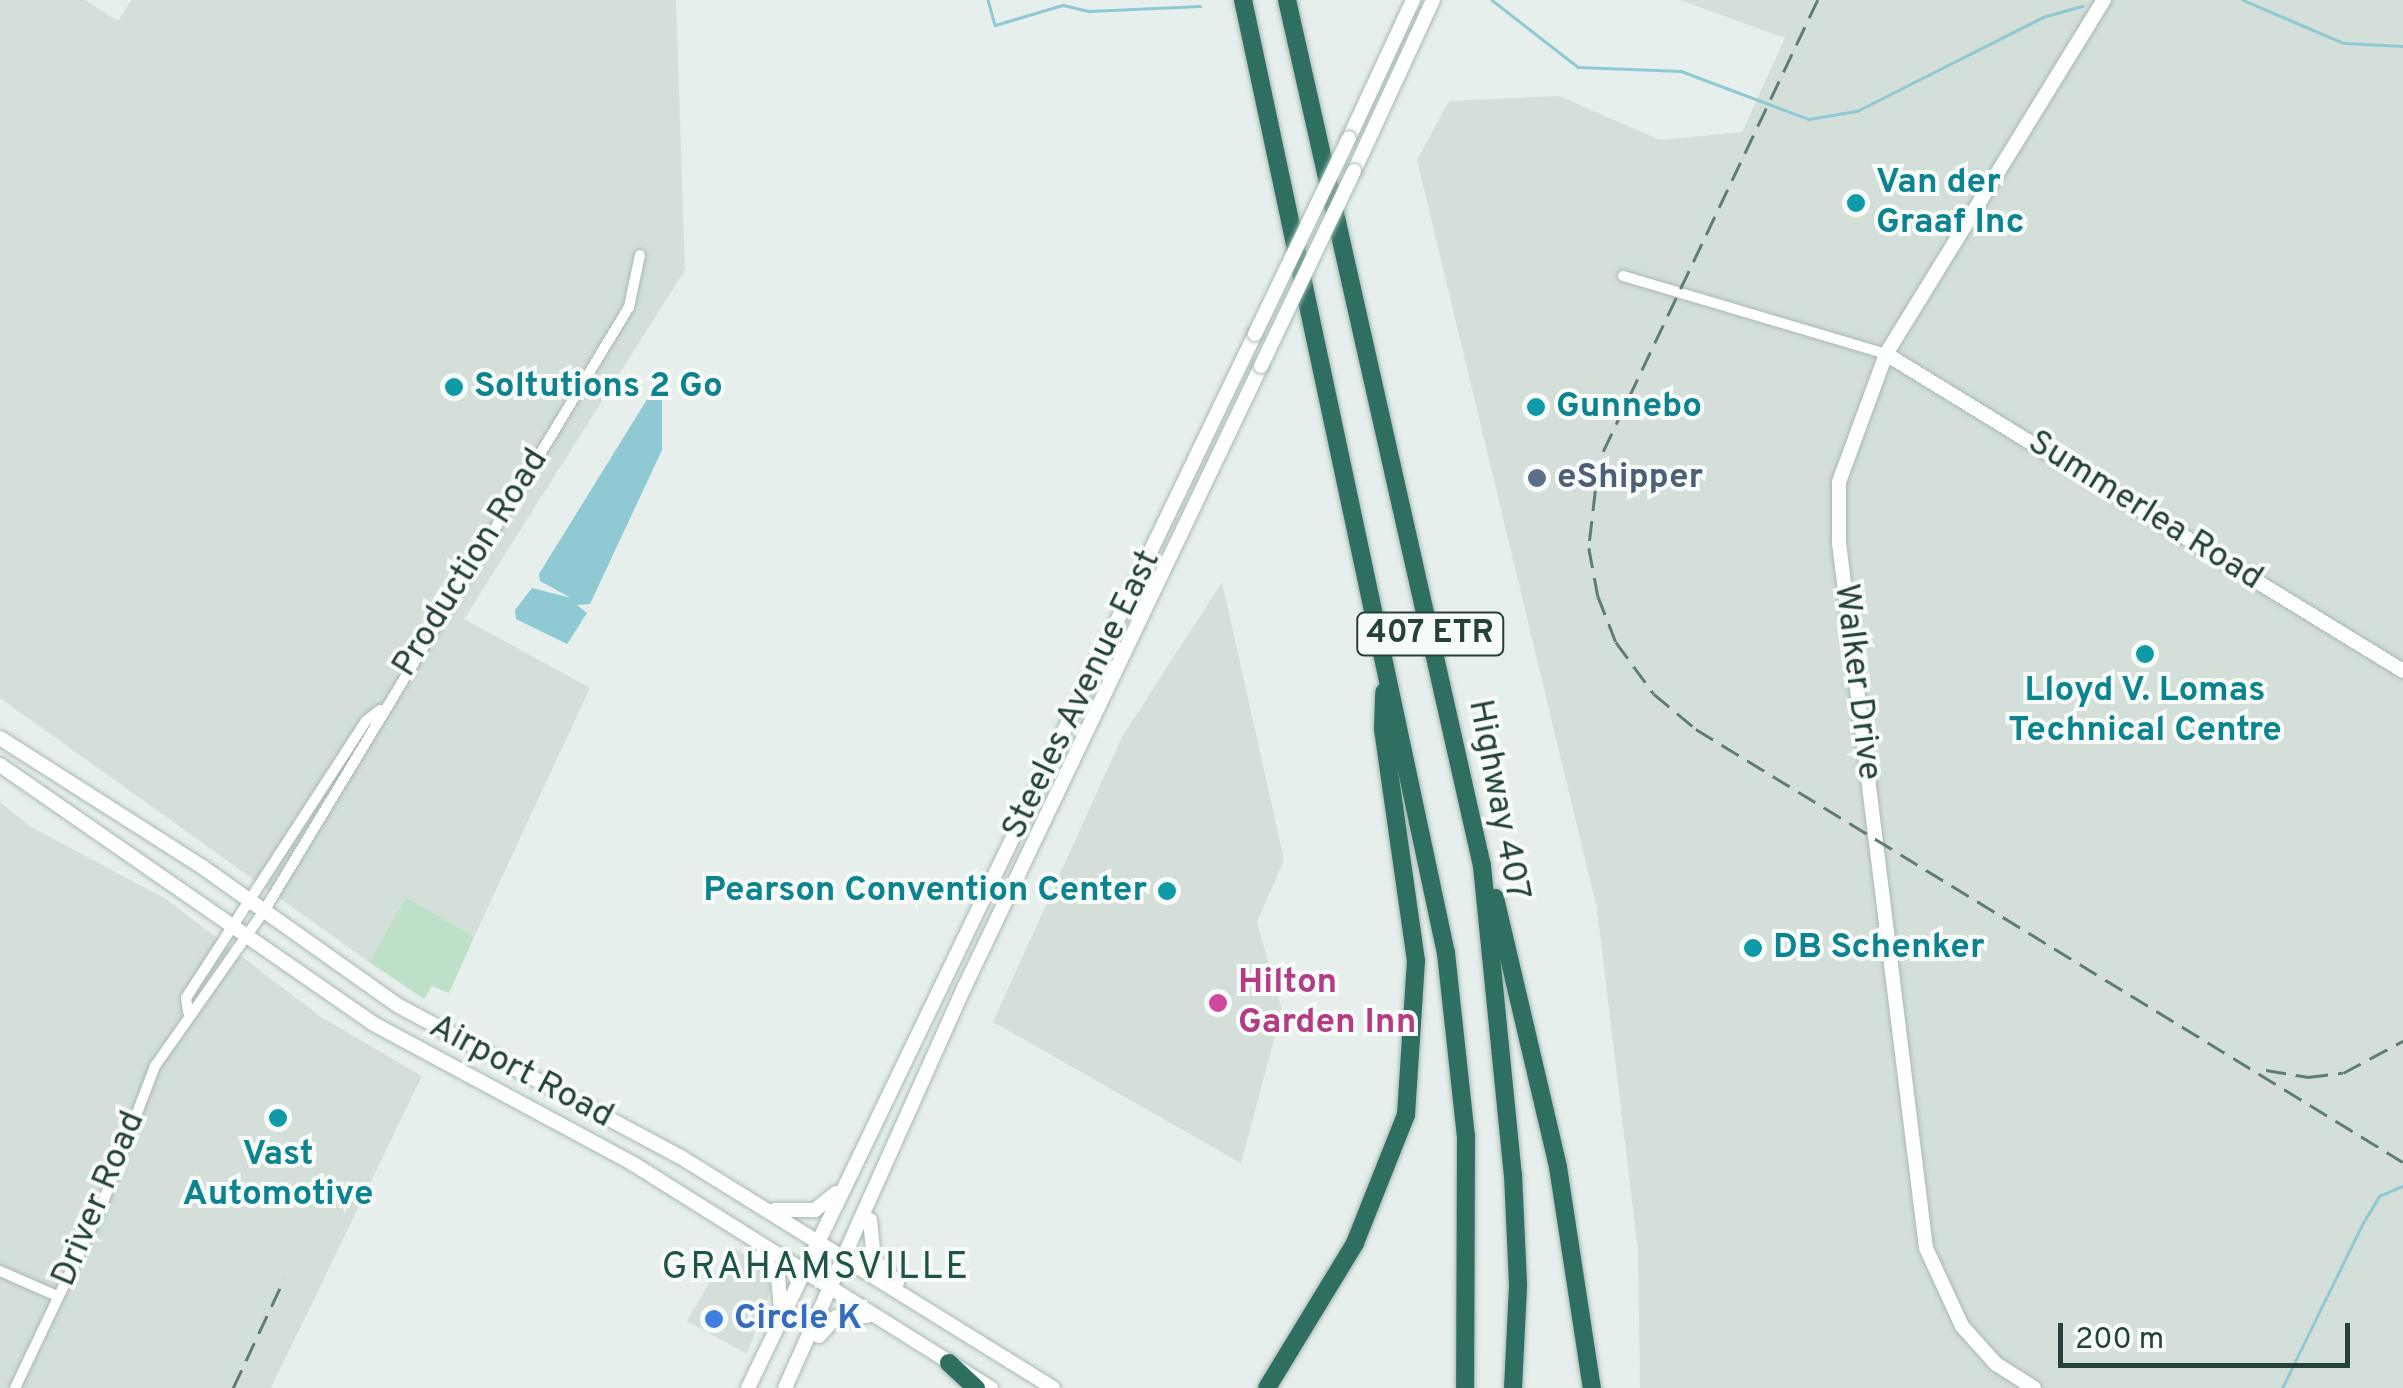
<!DOCTYPE html>
<style>
body{margin:0}
#map{position:relative;width:2403px;height:1388px;overflow:hidden;background:#e6efeb;font-family:Overpass,sans-serif}
div>[style]{position:absolute}
.built>*{inset:0;background:#d4dfda}
.green>*{inset:0;background:#bfe0c8}
.water>*{inset:0;background:#8ec9d4}
.stream>*{height:2.5px;margin:-1.25px;padding:0 1.25px;transform-origin:1.25px;border-radius:1.25px;background:#8ec9d4}
.roads{filter:drop-shadow(0 0 2px #a8b8b2) drop-shadow(0 0 2px #a8b8b2)}
.street>*{height:10px;margin:-5px;padding:0 5px;transform-origin:5px;border-radius:5px;background:#fff}
.secondary>*{height:14px;margin:-7px;padding:0 7px;transform-origin:7px;border-radius:7px;background:#fff}
.highway>*{height:18px;margin:-9px;padding:0 9px;transform-origin:9px;border-radius:9px;background:#2f6f62}
.rail>*{height:2.5px;margin-top:-1.25px;transform-origin:0;background:repeating-linear-gradient(90deg,#5f7d75 0 20px,transparent 0 30px)}
.bridges{filter:drop-shadow(0 0 2px #a4bbb3) drop-shadow(0 0 2px #a4bbb3)}
.secondary-bridge>*{height:14px;margin:-7px;padding:0 7px;transform-origin:7px;border-radius:7px;background:#fff}
.dots>*{width:28px;height:28px;translate:-50% -50%;box-sizing:border-box;border:5px solid #f7fbf9;border-radius:50%}
span{translate:-50% -50%;white-space:nowrap;text-align:center;line-height:1.15;-webkit-text-stroke:8px #f7fbf9;paint-order:stroke}
.shield-label span{padding:2px 8px;background:#f7fbf9;border:2px solid;border-radius:8px;-webkit-text-stroke-width:0}
.shield-label{font-size:32px;color:#24423a;font-weight:700}
.culture-label{font-size:35px;color:#0d838f;font-weight:700}
.left{translate:0 -50%;text-align:left}
.right{translate:-100% -50%;text-align:right}
.service-label{font-size:35px;color:#4e5e75;font-weight:700}
.street-label{font-size:35px;color:#24423a}
.hotel-label{font-size:35px;color:#b23c85;font-weight:700}
.shop-label{font-size:35px;color:#366cbe;font-weight:700}
.neighbourhood-label{font-size:38px;color:#1f5548;letter-spacing:2.5px}
.scale{position:absolute;left:2058px;top:1323px;width:292px;height:45px;box-sizing:border-box;border:5px solid #24423a;border-top:0;padding-left:12px;font-size:30px;line-height:35px;white-space:nowrap;color:#24423a;-webkit-text-stroke:8px #f7fbf9;paint-order:stroke}
</style>
<div id="map">
<div class="built">
<i style="clip-path:polygon(0 0,85px 0,118px 21px,131px 0,676px 0,685px 270px,464px 619px,590px 688px,474px 937px,406px 897px,369px 962px,0 698px)"></i>
<i style="clip-path:polygon(1680px 0,2403px 0,2403px 1388px,1640px 1388px,1638px 1251px,1597px 909px,1417px 160px,1449px 101px,1559px 96px,1660px 140px,1742px 132px,1785px 38px)"></i>
<i style="clip-path:polygon(1222px 582px,1284px 860px,1257px 922px,1282px 1010px,1241px 1163px,993px 1022px,1122px 737px)"></i>
<i style="clip-path:polygon(0 802px,31px 827px,166px 899px,321px 1017px,422px 1076px,271px 1388px,0 1388px)"></i>
<i style="clip-path:polygon(731px 1246px,756px 1262px,772px 1287px,747px 1354px,687px 1321px)"></i>
</div>
<div class="green">
<i style="clip-path:polygon(406px 897px,474px 937px,449px 993px,432px 986px,424px 999px,369px 962px)"></i>
</div>
<div class="water">
<i style="clip-path:polygon(651px 393px,662px 398px,662px 450px,590px 604px,577px 605px,587px 613px,567px 644px,516px 619px,515px 610px,532px 588px,571px 598px,540px 581px,539px 574px)"></i>
</div>
<div class="stream">
<i style="left:988px;top:0;width:26px;rotate:74deg"></i>
<i style="left:995px;top:25px;width:71px;rotate:-16.4deg"></i>
<i style="left:1063px;top:5px;width:27px;rotate:13deg"></i>
<i style="left:1089px;top:11px;width:111px;rotate:-2.6deg"></i>
<i style="left:1492px;top:0;width:109px;rotate:37.9deg"></i>
<i style="left:1578px;top:67px;width:103px;rotate:2.2deg"></i>
<i style="left:1681px;top:71px;width:137px;rotate:20.6deg"></i>
<i style="left:1809px;top:119px;width:49px;rotate:-9.5deg"></i>
<i style="left:1857px;top:111px;width:208px;rotate:-26.8deg"></i>
<i style="left:2043px;top:17px;width:41px;rotate:-15.8deg"></i>
<i style="left:2243px;top:0;width:110px;rotate:23.1deg"></i>
<i style="left:2344px;top:43px;width:59px;rotate:2.9deg"></i>
<i style="left:2282px;top:1388px;width:184px;rotate:-63.9deg"></i>
<i style="left:2363px;top:1223px;width:31px;rotate:-59deg"></i>
<i style="left:2379px;top:1196px;width:26px;rotate:-23deg"></i>
</div>
<div class="roads">
<div class="street">
<i style="left:1623px;top:276px;width:274px;rotate:16.5deg"></i>
<i style="left:188px;top:1012px;width:14px;rotate:-98deg"></i>
<i style="left:186px;top:998px;width:330px;rotate:-57deg"></i>
<i style="left:366px;top:721px;width:18px;rotate:-38deg"></i>
<i style="left:0;top:1271px;width:62px;rotate:23.7deg"></i>
<i style="left:15px;top:1388px;width:197px;rotate:-64.5deg"></i>
<i style="left:100px;top:1210px;width:154px;rotate:-69.1deg"></i>
<i style="left:155px;top:1066px;width:189px;rotate:-54.9deg"></i>
<i style="left:264px;top:911px;width:706px;rotate:-58.86deg"></i>
<i style="left:629px;top:307px;width:53px;rotate:-78.1deg"></i>
</div>
<div class="secondary">
<i style="left:1349px;top:138px;width:152px;rotate:-65.1deg"></i>
<i style="left:1354px;top:171px;width:188px;rotate:-65.2deg"></i>
<i style="left:1886px;top:354px;width:606px;rotate:31.51deg"></i>
<i style="left:0;top:738px;width:238px;rotate:32.5deg"></i>
<i style="left:201px;top:866px;width:240px;rotate:35.3deg"></i>
<i style="left:397px;top:1005px;width:320px;rotate:28.2deg"></i>
<i style="left:679px;top:1156px;width:440px;rotate:31.8deg"></i>
<i style="left:0;top:765px;width:453px;rotate:34.7deg"></i>
<i style="left:372px;top:1023px;width:295px;rotate:28.3deg"></i>
<i style="left:632px;top:1163px;width:424px;rotate:32.1deg"></i>
<i style="left:775px;top:1210px;width:40px"></i>
<i style="left:815px;top:1210px;width:27px;rotate:-39deg"></i>
<i style="left:870px;top:1220px;width:40px;rotate:84.3deg"></i>
<i style="left:874px;top:1260px;width:32px;rotate:44deg"></i>
<i style="left:761px;top:1256px;width:26px;rotate:50deg"></i>
<i style="left:778px;top:1276px;width:36px;rotate:85deg"></i>
<i style="left:819px;top:1336px;width:25px;rotate:-48deg"></i>
<i style="left:836px;top:1317px;width:31px;rotate:-2deg"></i>
<i style="left:748px;top:1388px;width:1170px;rotate:-64.31deg"></i>
<i style="left:785px;top:1388px;width:440px;rotate:-65.9deg"></i>
<i style="left:965px;top:986px;width:687px;rotate:-64.48deg"></i>
<i style="left:2034px;top:1388px;width:45px;rotate:-147.7deg"></i>
<i style="left:1996px;top:1364px;width:51px;rotate:-131.8deg"></i>
<i style="left:1962px;top:1326px;width:86px;rotate:-114.8deg"></i>
<i style="left:1926px;top:1248px;width:710px;rotate:-97.03deg"></i>
<i style="left:1839px;top:543px;width:61px;rotate:-90deg"></i>
<i style="left:1839px;top:482px;width:136px;rotate:-69.8deg"></i>
<i style="left:1886px;top:354px;width:416px;rotate:-58.4deg"></i>
</div>
<div class="highway">
<i style="left:1243px;top:0;width:974px;rotate:77.98deg"></i>
<i style="left:1446px;top:953px;width:184px;rotate:83.8deg"></i>
<i style="left:1466px;top:1136px;width:252px;rotate:90.2deg"></i>
<i style="left:1287px;top:0;width:888px;rotate:77.31deg"></i>
<i style="left:1482px;top:866px;width:310px;rotate:84.3deg"></i>
<i style="left:1513px;top:1174px;width:112px;rotate:87.4deg"></i>
<i style="left:1518px;top:1286px;width:102px;rotate:92.8deg"></i>
<i style="left:1495px;top:898px;width:276px;rotate:76.8deg"></i>
<i style="left:1558px;top:1167px;width:224px;rotate:81.3deg"></i>
<i style="left:949px;top:1363px;width:37px;rotate:43deg"></i>
<i style="left:1267px;top:1388px;width:170px;rotate:-58.7deg"></i>
<i style="left:1355px;top:1243px;width:138px;rotate:-68.3deg"></i>
<i style="left:1406px;top:1115px;width:154px;rotate:-86.3deg"></i>
<i style="left:1416px;top:961px;width:235px;rotate:-98.1deg"></i>
<i style="left:1383px;top:728px;width:36px;rotate:-88deg"></i>
</div>
</div>
<div class="rail">
<i style="left:1818px;top:0;width:510px;rotate:115.41deg"></i>
<i style="left:1599px;top:461px;width:88px;rotate:96.6deg"></i>
<i style="left:1589px;top:548px;width:49px;rotate:79.4deg"></i>
<i style="left:1598px;top:596px;width:49px;rotate:68.6deg"></i>
<i style="left:1616px;top:642px;width:64px;rotate:53.8deg"></i>
<i style="left:1654px;top:694px;width:55px;rotate:39.8deg"></i>
<i style="left:1696px;top:729px;width:829px;rotate:31.49deg"></i>
<i style="left:2266px;top:1070px;width:43px;rotate:9.5deg"></i>
<i style="left:2308px;top:1077px;width:35px;rotate:-7deg"></i>
<i style="left:2343px;top:1073px;width:68px;rotate:-28.1deg"></i>
<i style="left:233px;top:1388px;width:120px;rotate:-64.9deg"></i>
</div>
<div class="bridges">
<div class="secondary-bridge">
<i style="left:1255px;top:334px;width:217px;rotate:-64.4deg"></i>
<i style="left:1261px;top:366px;width:216px;rotate:-64.5deg"></i>
</div>
</div>
<div class="dots">
<i style="left:1856px;top:203px;background:#0f9aa8"></i>
<i style="left:454px;top:387px;background:#0f9aa8"></i>
<i style="left:1536px;top:407px;background:#0f9aa8"></i>
<i style="left:1537px;top:478px;background:#5c6f8a"></i>
<i style="left:2145px;top:654px;background:#0f9aa8"></i>
<i style="left:1167px;top:891px;background:#0f9aa8"></i>
<i style="left:1753px;top:948px;background:#0f9aa8"></i>
<i style="left:1218px;top:1003px;background:#d1479c"></i>
<i style="left:278px;top:1118px;background:#0f9aa8"></i>
<i style="left:714px;top:1319px;background:#3f7fe0"></i>
</div>
<div class="shield-label">
<span style="left:1430px;top:634px">407 ETR</span>
</div>
<div class="culture-label">
<span class="left" style="left:1876px;top:203px">Van der<br>Graaf Inc</span>
<span class="left" style="left:474px;top:387px">Soltutions 2 Go</span>
<span class="left" style="left:1556px;top:407px">Gunnebo</span>
<span style="left:2145px;top:711px">Lloyd V. Lomas<br>Technical Centre</span>
<span class="right" style="left:1147px;top:891px">Pearson Convention Center</span>
<span class="left" style="left:1773px;top:948px">DB Schenker</span>
<span style="left:278px;top:1175px">Vast<br>Automotive</span>
</div>
<div class="service-label">
<span class="left" style="left:1557px;top:478px">eShipper</span>
</div>
<div class="street-label">
<span style="left:2145px;top:511px;rotate:32deg">Summerlea Road</span>
<span style="left:471px;top:563px;rotate:-58deg">Production Road</span>
<span style="left:1857px;top:682px;rotate:83deg">Walker Drive</span>
<span style="left:1082px;top:695px;rotate:-64deg">Steeles Avenue East</span>
<span style="left:1498px;top:800px;rotate:79deg">Highway 407</span>
<span style="left:521px;top:1072px;rotate:28deg">Airport Road</span>
<span style="left:99px;top:1199px;rotate:-67deg">Driver Road</span>
</div>
<div class="hotel-label">
<span class="left" style="left:1238px;top:1003px">Hilton<br>Garden Inn</span>
</div>
<div class="shop-label">
<span class="left" style="left:734px;top:1319px">Circle K</span>
</div>
<div class="neighbourhood-label">
<span style="left:816px;top:1269px">GRAHAMSVILLE</span>
</div>
<div class="scale">200 m</div>
</div>
